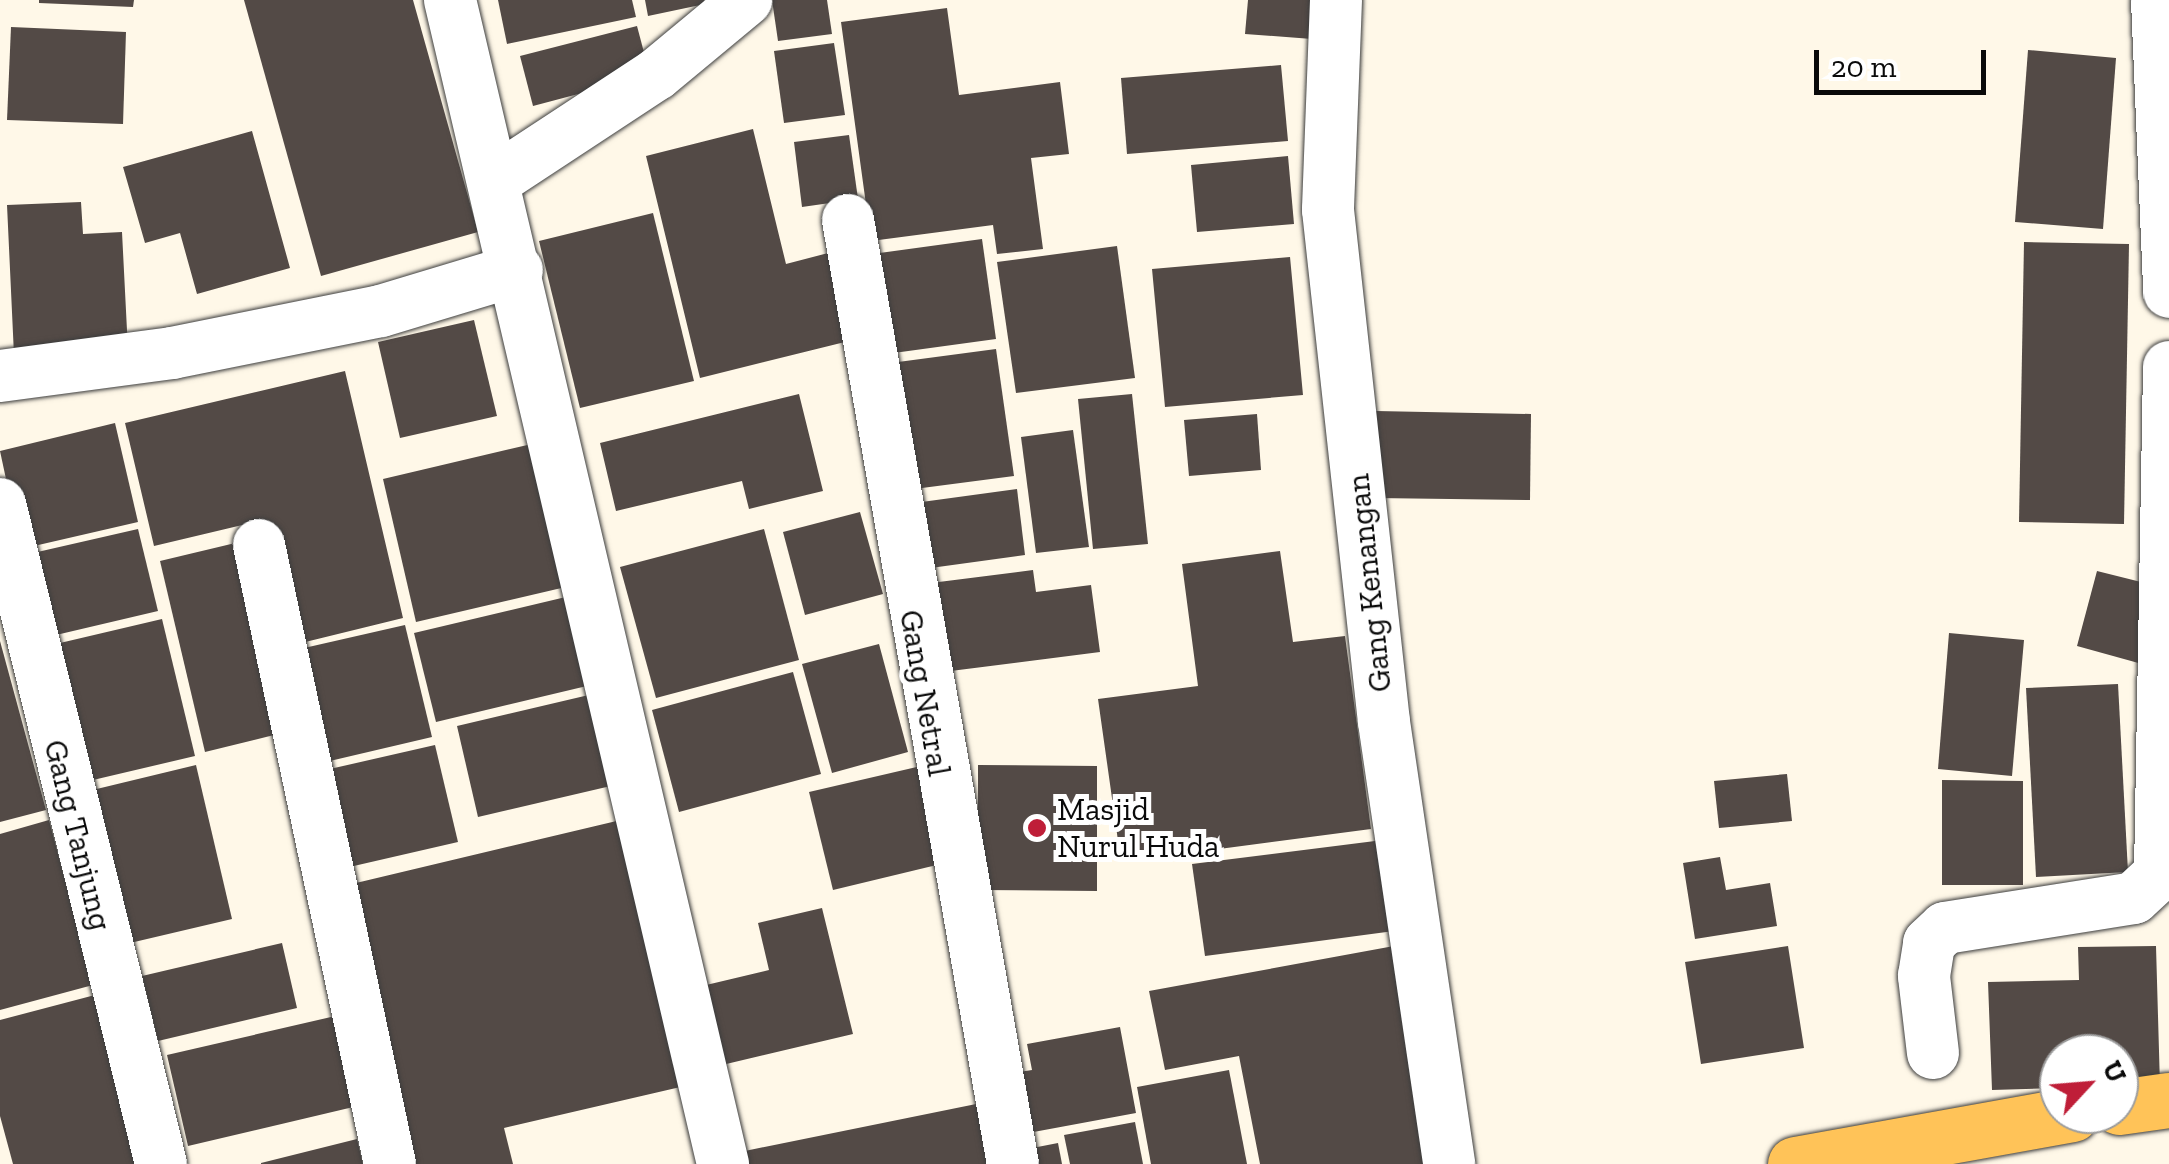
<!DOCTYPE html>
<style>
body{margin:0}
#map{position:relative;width:2169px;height:1164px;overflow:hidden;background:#fff8e8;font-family:"Zilla Slab",serif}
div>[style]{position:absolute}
.building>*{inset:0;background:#534a46}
.roads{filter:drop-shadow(0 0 2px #3d3d3d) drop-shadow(0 0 2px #3d3d3d)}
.minor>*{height:52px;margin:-26px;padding:0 26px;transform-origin:26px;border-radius:26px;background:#fff}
.primary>*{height:55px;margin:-27.5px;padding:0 27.5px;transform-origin:27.5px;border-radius:27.5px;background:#ffc358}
.dots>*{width:28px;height:28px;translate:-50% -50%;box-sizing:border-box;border:5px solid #fff;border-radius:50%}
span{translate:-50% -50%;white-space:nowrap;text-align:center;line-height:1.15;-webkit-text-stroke:10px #fff;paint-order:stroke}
.street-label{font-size:32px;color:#0a0a0a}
.poi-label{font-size:32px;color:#0a0a0a}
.left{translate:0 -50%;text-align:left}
.north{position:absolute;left:2039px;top:1034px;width:100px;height:100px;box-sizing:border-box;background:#fff;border:2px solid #9d9d9d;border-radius:50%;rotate:64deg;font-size:28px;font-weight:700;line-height:40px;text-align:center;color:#0a0a0a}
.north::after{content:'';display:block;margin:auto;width:35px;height:45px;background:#bf1e38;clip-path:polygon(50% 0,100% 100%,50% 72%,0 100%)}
.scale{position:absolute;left:1814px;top:50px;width:172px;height:45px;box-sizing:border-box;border:5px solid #0a0a0a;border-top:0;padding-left:12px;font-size:30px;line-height:35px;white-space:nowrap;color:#0a0a0a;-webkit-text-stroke:8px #fff;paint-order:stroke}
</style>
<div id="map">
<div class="building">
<i style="clip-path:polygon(39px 0,134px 0,133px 7px,39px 3px)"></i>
<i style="clip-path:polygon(244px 0,413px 0,478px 232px,321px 276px)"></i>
<i style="clip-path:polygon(498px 0,632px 0,636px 17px,507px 44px)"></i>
<i style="clip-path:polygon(645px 0,704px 0,705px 4px,648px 16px)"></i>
<i style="clip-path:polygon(772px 0,827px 0,832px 34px,778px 41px)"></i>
<i style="clip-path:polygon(1248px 0,1315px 0,1312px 39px,1245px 34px)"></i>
<i style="clip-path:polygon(947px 8px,959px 95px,1060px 82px,1069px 154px,1031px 158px,1043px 249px,997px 254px,993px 225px,871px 241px,841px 22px)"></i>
<i style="clip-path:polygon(637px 26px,650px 75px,533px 106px,520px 56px)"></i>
<i style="clip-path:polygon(11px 27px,126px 32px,123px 124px,7px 120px)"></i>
<i style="clip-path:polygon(834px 43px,845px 115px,784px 123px,774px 51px)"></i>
<i style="clip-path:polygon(2028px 50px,2116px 58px,2103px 229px,2015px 222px)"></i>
<i style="clip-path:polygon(1281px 65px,1288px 141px,1127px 154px,1121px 78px)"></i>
<i style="clip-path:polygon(753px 129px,786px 264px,832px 252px,853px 340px,700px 378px,646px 156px)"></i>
<i style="clip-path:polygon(252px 131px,290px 268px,197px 294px,180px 233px,145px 243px,123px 167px)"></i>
<i style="clip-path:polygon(849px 135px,858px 199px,802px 207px,794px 142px)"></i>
<i style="clip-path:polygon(1288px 156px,1294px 224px,1197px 232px,1191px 165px)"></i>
<i style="clip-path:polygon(81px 202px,83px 234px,122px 232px,128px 350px,14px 355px,7px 205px)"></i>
<i style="clip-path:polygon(653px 213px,694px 381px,580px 408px,539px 241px)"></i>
<i style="clip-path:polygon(982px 239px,996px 339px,879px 355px,865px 255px)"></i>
<i style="clip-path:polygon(2024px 242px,2129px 244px,2124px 524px,2019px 522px)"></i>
<i style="clip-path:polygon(1117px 246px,1135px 378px,1016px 393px,997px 262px)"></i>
<i style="clip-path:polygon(1290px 257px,1303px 395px,1165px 407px,1152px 269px)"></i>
<i style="clip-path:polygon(474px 320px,497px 416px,400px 438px,378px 342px)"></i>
<i style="clip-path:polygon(996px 349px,1014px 476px,899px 491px,883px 364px)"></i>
<i style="clip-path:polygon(345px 371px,403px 618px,289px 646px,259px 521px,154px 546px,125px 423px)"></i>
<i style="clip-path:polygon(799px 394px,823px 491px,749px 509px,742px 481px,616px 511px,600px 443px)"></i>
<i style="clip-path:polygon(1132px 394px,1148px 544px,1093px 549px,1078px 399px)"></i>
<i style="clip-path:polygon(1376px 411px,1531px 414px,1530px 500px,1375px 498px)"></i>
<i style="clip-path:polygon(1257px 414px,1261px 470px,1189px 476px,1184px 420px)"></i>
<i style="clip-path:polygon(115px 423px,138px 522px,21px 549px,0 451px)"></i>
<i style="clip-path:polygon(1073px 430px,1089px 547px,1036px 553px,1021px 437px)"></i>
<i style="clip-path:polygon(536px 443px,570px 586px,416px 622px,383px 479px)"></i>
<i style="clip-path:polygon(1017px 489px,1025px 555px,916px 570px,907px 504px)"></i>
<i style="clip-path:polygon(860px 512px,883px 594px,805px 615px,783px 532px)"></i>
<i style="clip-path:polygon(138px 529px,158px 611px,39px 639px,20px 556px)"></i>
<i style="clip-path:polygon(764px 529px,799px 660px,656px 698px,620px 567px)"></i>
<i style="clip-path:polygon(252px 539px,298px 729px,205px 752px,160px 561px)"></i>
<i style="clip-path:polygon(1280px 551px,1293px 642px,1345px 636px,1371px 829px,1121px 862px,1098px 699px,1198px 686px,1182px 564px)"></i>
<i style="clip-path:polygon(1033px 570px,1036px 592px,1091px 585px,1100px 652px,927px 674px,915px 585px)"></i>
<i style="clip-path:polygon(2097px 571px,2161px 587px,2142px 664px,2077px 646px)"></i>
<i style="clip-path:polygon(570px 596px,591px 685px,436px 722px,414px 633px)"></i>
<i style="clip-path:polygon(162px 619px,195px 756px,76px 784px,43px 647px)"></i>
<i style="clip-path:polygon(405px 625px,432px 737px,317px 764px,291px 651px)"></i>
<i style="clip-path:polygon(1949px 633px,2024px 640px,2012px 776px,1938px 769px)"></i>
<i style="clip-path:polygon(0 641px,46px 810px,0 822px)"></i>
<i style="clip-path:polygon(879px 644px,908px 752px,832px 773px,802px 664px)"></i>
<i style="clip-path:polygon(793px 672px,821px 774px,679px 812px,652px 710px)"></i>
<i style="clip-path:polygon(2118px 684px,2128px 872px,2036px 877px,2026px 688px)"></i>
<i style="clip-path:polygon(593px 694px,615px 785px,478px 817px,457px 726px)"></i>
<i style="clip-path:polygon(435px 745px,458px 842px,332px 871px,308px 774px)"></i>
<i style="clip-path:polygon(196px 765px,232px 919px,113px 947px,76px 794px)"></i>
<i style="clip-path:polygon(978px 765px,1097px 766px,1097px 891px,978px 890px)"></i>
<i style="clip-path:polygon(921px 766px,945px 863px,833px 890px,809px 792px)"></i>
<i style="clip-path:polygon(1787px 774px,1792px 821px,1719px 828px,1714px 781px)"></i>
<i style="clip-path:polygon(1942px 780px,2023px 781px,2023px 885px,1942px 885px)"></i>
<i style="clip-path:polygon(625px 819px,689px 1085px,504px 1128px,513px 1164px,400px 1164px,335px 888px)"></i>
<i style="clip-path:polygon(49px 820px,93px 985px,0 1010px,0 834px)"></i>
<i style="clip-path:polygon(1383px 840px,1394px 931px,1205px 956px,1192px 864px)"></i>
<i style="clip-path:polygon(1720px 857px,1726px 890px,1770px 883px,1777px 926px,1695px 939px,1683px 863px)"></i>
<i style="clip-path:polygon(822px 908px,853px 1034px,722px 1065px,702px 986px,769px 970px,758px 923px)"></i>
<i style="clip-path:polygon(282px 943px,297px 1008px,158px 1041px,142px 976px)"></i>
<i style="clip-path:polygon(1394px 946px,1435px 1164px,1260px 1164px,1239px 1056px,1165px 1070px,1149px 991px)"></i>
<i style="clip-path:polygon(1788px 946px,1804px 1048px,1701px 1064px,1685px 962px)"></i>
<i style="clip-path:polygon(2156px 946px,2160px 1086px,2119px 1087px,2119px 1054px,2059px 1054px,2059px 1088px,1992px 1090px,1988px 982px,2079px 980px,2078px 947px)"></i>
<i style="clip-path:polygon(95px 995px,140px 1164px,13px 1164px,0 1116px,0 1020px)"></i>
<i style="clip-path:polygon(344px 1014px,366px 1104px,188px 1146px,167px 1055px)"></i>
<i style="clip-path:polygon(1120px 1027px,1136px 1113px,1012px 1136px,1001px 1075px,1032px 1070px,1027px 1044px)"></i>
<i style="clip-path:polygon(1229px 1070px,1247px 1164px,1151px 1164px,1137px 1087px)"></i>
<i style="clip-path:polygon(986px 1102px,999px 1164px,742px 1164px,740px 1152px)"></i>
<i style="clip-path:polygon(1135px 1122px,1143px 1164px,1070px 1164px,1064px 1135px)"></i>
<i style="clip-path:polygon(357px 1139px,363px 1164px,261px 1164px,261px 1163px)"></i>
<i style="clip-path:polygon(1058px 1143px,1062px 1164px,1020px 1164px,1017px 1151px)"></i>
</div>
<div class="roads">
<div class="minor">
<i style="left:450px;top:0;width:1196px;rotate:76.8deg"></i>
<i style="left:1336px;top:0;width:210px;rotate:92.2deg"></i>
<i style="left:1328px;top:210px;width:515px;rotate:83.76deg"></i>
<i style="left:1384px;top:722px;width:447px;rotate:81.6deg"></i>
<i style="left:2157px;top:0;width:292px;rotate:87.6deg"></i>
<i style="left:497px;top:179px;width:191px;rotate:-33.3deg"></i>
<i style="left:657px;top:74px;width:116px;rotate:-39.7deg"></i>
<i style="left:848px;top:220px;width:958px;rotate:80.09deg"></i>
<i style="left:0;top:376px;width:174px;rotate:-7.6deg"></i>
<i style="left:172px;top:353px;width:213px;rotate:-11.4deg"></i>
<i style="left:381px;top:311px;width:142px;rotate:-16.8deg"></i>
<i style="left:0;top:504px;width:679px;rotate:76.29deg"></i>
<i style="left:259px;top:545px;width:633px;rotate:78.05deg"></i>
<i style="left:1933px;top:1053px;width:78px;rotate:-96.7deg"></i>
<i style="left:1924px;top:976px;width:33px;rotate:-81deg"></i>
<i style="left:1929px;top:943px;width:22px;rotate:-43deg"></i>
<i style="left:1945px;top:928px;width:191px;rotate:-9deg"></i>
<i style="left:2134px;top:898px;width:35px;rotate:-43deg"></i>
<i style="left:2160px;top:874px;width:507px;rotate:-88.98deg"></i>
</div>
<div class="primary">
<i style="left:2119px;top:1107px;width:50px;rotate:-8deg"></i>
<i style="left:1795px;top:1164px;width:281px;rotate:-10.2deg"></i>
</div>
</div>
<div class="dots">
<i style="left:1037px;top:828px;background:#bf1e38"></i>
</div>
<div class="street-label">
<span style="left:1369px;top:583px;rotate:-96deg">Gang Kenangan</span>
<span style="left:925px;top:693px;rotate:80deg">Gang Netral</span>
<span style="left:78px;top:835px;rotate:76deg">Gang Tanjung</span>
</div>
<div class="poi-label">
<span class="left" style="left:1057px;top:828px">Masjid<br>Nurul Huda</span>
</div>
<div class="north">U</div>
<div class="scale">20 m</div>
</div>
